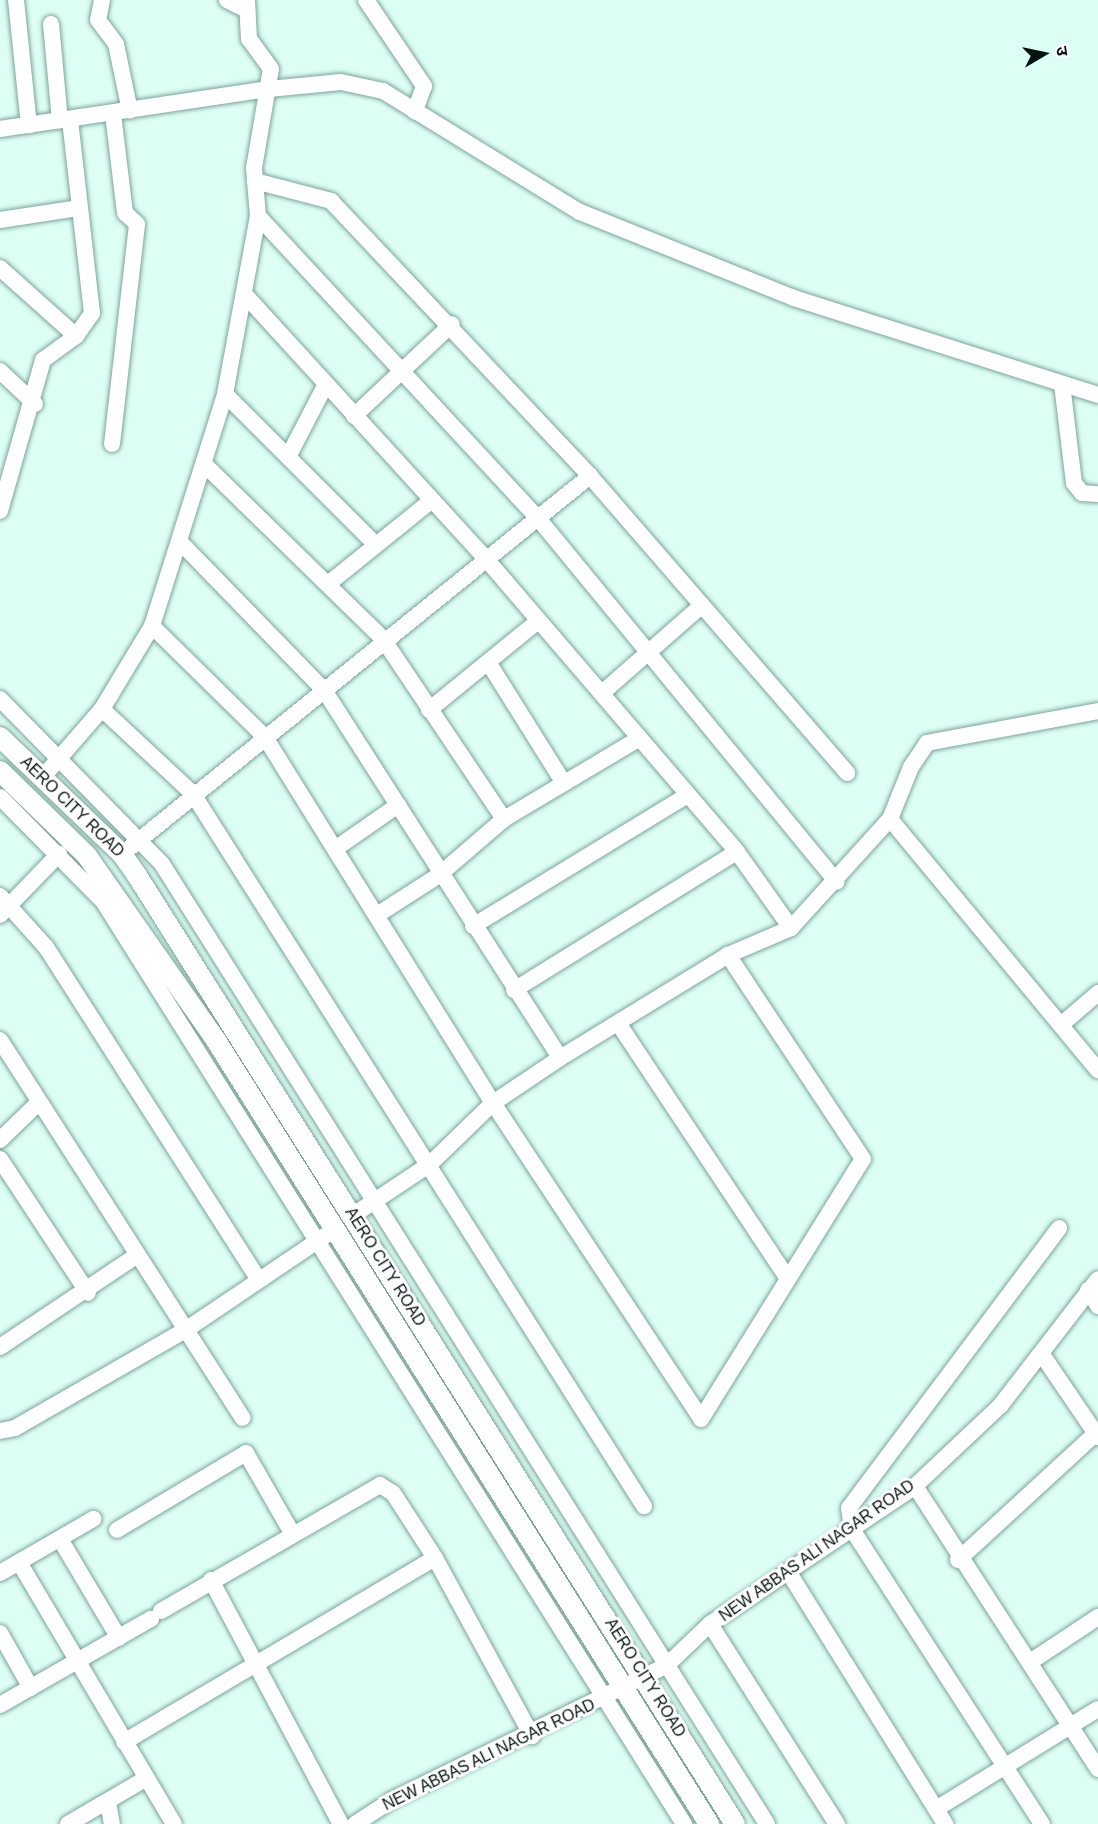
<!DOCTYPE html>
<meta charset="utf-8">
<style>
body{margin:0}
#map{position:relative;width:1098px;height:1824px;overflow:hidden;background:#ddfef5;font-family:Helvetica,"Noto Sans Devanagari",sans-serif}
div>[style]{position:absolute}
.roads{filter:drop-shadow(0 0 2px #7da49a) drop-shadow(0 0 2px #7da49a)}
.minor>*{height:16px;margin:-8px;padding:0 8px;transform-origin:8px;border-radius:8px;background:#fff}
.tertiary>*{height:20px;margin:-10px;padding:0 10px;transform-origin:10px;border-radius:10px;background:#fff}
span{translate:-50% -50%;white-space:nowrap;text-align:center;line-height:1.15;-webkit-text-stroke:6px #fff;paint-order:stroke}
.street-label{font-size:16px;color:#051410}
.north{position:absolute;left:1014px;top:24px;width:60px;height:60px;-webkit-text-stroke:4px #fff;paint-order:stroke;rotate:81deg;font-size:16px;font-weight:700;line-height:24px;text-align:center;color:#051410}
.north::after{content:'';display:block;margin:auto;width:21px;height:27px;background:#051410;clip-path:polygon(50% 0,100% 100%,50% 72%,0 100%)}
</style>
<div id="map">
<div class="roads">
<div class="minor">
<i style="left:16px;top:0;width:126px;rotate:84.1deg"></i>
<i style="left:102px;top:0;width:20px;rotate:101deg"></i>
<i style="left:98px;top:20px;width:30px;rotate:53deg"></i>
<i style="left:116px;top:44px;width:68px;rotate:78.2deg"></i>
<i style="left:227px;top:0;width:22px;rotate:27deg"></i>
<i style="left:366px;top:0;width:104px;rotate:56deg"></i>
<i style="left:424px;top:86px;width:27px;rotate:110deg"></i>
<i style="left:51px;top:24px;width:97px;rotate:84.7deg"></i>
<i style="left:0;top:129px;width:272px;rotate:-8.5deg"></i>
<i style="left:269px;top:89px;width:72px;rotate:-5.6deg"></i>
<i style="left:341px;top:82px;width:43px;rotate:12.1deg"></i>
<i style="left:383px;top:91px;width:231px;rotate:31.6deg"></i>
<i style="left:580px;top:212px;width:231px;rotate:21.9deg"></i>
<i style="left:794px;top:298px;width:319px;rotate:17.7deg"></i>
<i style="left:255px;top:181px;width:79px;rotate:14.7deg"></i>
<i style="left:331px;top:201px;width:378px;rotate:46.7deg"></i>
<i style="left:590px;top:476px;width:393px;rotate:49.1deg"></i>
<i style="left:258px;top:216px;width:410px;rotate:47.2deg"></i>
<i style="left:537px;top:517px;width:472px;rotate:50.6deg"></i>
<i style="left:0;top:220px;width:79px;rotate:-8.7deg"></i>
<i style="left:0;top:268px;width:102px;rotate:41.8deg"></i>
<i style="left:246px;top:296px;width:357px;rotate:47.6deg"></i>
<i style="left:487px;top:560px;width:384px;rotate:49.4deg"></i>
<i style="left:737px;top:852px;width:93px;rotate:54.6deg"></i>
<i style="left:0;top:371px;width:48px;rotate:43.3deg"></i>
<i style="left:1062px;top:384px;width:100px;rotate:83.1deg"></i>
<i style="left:1074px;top:483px;width:13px;rotate:51deg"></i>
<i style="left:1082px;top:493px;width:16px;rotate:4deg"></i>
<i style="left:225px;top:394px;width:212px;rotate:45deg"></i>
<i style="left:354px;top:416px;width:134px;rotate:-43.2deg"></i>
<i style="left:112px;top:444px;width:221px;rotate:-83.5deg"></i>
<i style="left:137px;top:224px;width:16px;rotate:-137deg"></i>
<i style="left:125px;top:213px;width:100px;rotate:-96.9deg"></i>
<i style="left:288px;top:457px;width:82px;rotate:-62.5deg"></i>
<i style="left:205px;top:465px;width:249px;rotate:44.3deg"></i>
<i style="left:383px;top:639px;width:217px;rotate:56.1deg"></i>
<i style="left:0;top:511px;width:157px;rotate:-74.1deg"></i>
<i style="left:43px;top:360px;width:41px;rotate:-36deg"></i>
<i style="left:76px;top:336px;width:28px;rotate:-55deg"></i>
<i style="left:92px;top:313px;width:194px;rotate:-96.5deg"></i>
<i style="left:181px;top:543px;width:205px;rotate:45.8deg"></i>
<i style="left:324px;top:690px;width:437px;rotate:57.3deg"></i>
<i style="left:328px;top:584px;width:132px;rotate:-38.9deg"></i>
<i style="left:152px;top:626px;width:158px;rotate:44.5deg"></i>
<i style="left:265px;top:737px;width:431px;rotate:58.1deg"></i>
<i style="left:493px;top:1103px;width:378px;rotate:56.6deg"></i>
<i style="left:701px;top:1419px;width:306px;rotate:-58.1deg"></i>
<i style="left:863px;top:1159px;width:245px;rotate:-123.5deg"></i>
<i style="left:488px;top:662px;width:143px;rotate:57.9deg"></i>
<i style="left:602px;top:693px;width:130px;rotate:-41.3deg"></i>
<i style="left:0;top:699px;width:231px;rotate:45.5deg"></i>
<i style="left:162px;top:864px;width:1135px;rotate:57.78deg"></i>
<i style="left:102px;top:709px;width:125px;rotate:43deg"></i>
<i style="left:193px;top:794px;width:843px;rotate:57.65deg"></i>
<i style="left:429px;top:710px;width:141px;rotate:-39.2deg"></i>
<i style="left:42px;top:778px;width:91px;rotate:-49deg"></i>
<i style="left:102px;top:709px;width:97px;rotate:-58.9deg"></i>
<i style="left:152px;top:626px;width:243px;rotate:-72.5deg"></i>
<i style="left:225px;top:394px;width:181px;rotate:-79.5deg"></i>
<i style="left:258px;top:216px;width:48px;rotate:-94.8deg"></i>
<i style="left:254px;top:168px;width:100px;rotate:-80.3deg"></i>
<i style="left:271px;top:69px;width:37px;rotate:-126deg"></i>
<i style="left:249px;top:39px;width:39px;rotate:-93deg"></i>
<i style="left:0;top:797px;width:146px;rotate:45.3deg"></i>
<i style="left:103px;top:901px;width:1091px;rotate:57.81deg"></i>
<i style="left:890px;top:819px;width:326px;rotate:50.4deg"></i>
<i style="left:335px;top:849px;width:77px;rotate:-34.9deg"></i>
<i style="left:122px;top:854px;width:602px;rotate:-38.93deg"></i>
<i style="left:0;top:896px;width:69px;rotate:48deg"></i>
<i style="left:46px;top:947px;width:395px;rotate:57.4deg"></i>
<i style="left:0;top:915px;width:85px;rotate:-46deg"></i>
<i style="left:377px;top:915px;width:74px;rotate:-32.8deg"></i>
<i style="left:439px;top:875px;width:86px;rotate:-40.7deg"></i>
<i style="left:504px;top:819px;width:158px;rotate:-30.8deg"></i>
<i style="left:473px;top:926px;width:252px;rotate:-31.4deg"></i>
<i style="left:514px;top:990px;width:262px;rotate:-31.8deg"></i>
<i style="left:618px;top:1023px;width:307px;rotate:56.4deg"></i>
<i style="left:1062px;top:1024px;width:48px;rotate:-40.7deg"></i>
<i style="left:0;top:1040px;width:449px;rotate:57.3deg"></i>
<i style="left:0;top:1140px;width:52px;rotate:-44.2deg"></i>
<i style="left:0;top:1159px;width:160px;rotate:56.7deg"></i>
<i style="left:352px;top:1216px;width:94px;rotate:-33.7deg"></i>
<i style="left:430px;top:1164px;width:88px;rotate:-44.1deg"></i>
<i style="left:493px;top:1103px;width:81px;rotate:-33.9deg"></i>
<i style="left:560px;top:1058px;width:197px;rotate:-31.5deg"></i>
<i style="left:728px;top:955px;width:69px;rotate:-23.2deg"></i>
<i style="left:791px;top:928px;width:147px;rotate:-47.8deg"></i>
<i style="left:890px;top:819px;width:56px;rotate:-68deg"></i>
<i style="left:911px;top:767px;width:29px;rotate:-56deg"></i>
<i style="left:927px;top:743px;width:174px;rotate:-10.6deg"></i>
<i style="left:1088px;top:1290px;width:19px;rotate:58deg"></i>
<i style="left:0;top:1347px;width:164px;rotate:-33.8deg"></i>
<i style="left:1043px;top:1356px;width:98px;rotate:55.8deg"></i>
<i style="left:0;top:1431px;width:15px;rotate:-11deg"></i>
<i style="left:15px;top:1428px;width:195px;rotate:-29.9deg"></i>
<i style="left:184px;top:1331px;width:174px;rotate:-34deg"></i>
<i style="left:915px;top:1486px;width:337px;rotate:57.1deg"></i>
<i style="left:117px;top:1530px;width:150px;rotate:-30.8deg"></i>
<i style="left:246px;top:1453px;width:92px;rotate:60.1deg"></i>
<i style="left:60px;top:1539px;width:115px;rotate:59.2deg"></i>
<i style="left:958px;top:1560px;width:188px;rotate:-42.6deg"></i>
<i style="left:19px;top:1562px;width:304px;rotate:59.4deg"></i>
<i style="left:0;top:1573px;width:108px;rotate:-30.1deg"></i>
<i style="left:789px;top:1573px;width:296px;rotate:58.1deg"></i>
<i style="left:211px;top:1580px;width:276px;rotate:62deg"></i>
<i style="left:161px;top:1611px;width:253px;rotate:-29.9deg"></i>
<i style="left:380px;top:1485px;width:15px;rotate:32deg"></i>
<i style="left:393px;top:1493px;width:77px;rotate:57.1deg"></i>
<i style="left:435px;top:1558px;width:203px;rotate:61.4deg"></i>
<i style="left:710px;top:1624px;width:237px;rotate:57.6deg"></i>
<i style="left:0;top:1633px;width:63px;rotate:60.6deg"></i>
<i style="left:1030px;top:1662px;width:82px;rotate:-33.5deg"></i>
<i style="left:0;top:1705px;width:174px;rotate:-29.7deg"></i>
<i style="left:124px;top:1742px;width:361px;rotate:-30.6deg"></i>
<i style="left:108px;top:1802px;width:22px;rotate:80deg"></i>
<i style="left:936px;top:1809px;width:190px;rotate:-31.7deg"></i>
<i style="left:68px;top:1824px;width:89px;rotate:-30.3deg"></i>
<i style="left:355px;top:1824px;width:44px;rotate:-33deg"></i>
<i style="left:392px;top:1800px;width:306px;rotate:-26.1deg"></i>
<i style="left:667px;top:1665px;width:59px;rotate:-43.6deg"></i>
<i style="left:710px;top:1624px;width:247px;rotate:-33.9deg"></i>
<i style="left:915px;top:1486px;width:117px;rotate:-43.3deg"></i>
<i style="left:1000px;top:1406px;width:160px;rotate:-52.3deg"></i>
<i style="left:1042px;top:1824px;width:351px;rotate:-122.8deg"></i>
<i style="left:852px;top:1529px;width:21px;rotate:-98deg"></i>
<i style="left:849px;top:1508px;width:350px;rotate:-53.1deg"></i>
</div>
<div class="tertiary">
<i style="left:0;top:737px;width:169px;rotate:43.8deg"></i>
<i style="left:122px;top:854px;width:28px;rotate:55deg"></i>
<i style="left:138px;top:877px;width:1119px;rotate:57.77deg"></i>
<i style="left:0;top:771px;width:122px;rotate:44.3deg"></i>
<i style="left:87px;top:856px;width:227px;rotate:55deg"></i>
<i style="left:217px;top:1042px;width:924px;rotate:57.82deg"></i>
</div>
</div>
<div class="street-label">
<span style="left:72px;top:807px;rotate:44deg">AERO CITY ROAD</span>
<span style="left:385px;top:1267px;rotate:58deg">AERO CITY ROAD</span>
<span style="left:817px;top:1551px;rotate:-35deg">NEW ABBAS ALI NAGAR ROAD</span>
<span style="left:645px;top:1678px;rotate:58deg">AERO CITY ROAD</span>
<span style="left:489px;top:1755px;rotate:-26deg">NEW ABBAS ALI NAGAR ROAD</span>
</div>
<div class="north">उ</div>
</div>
